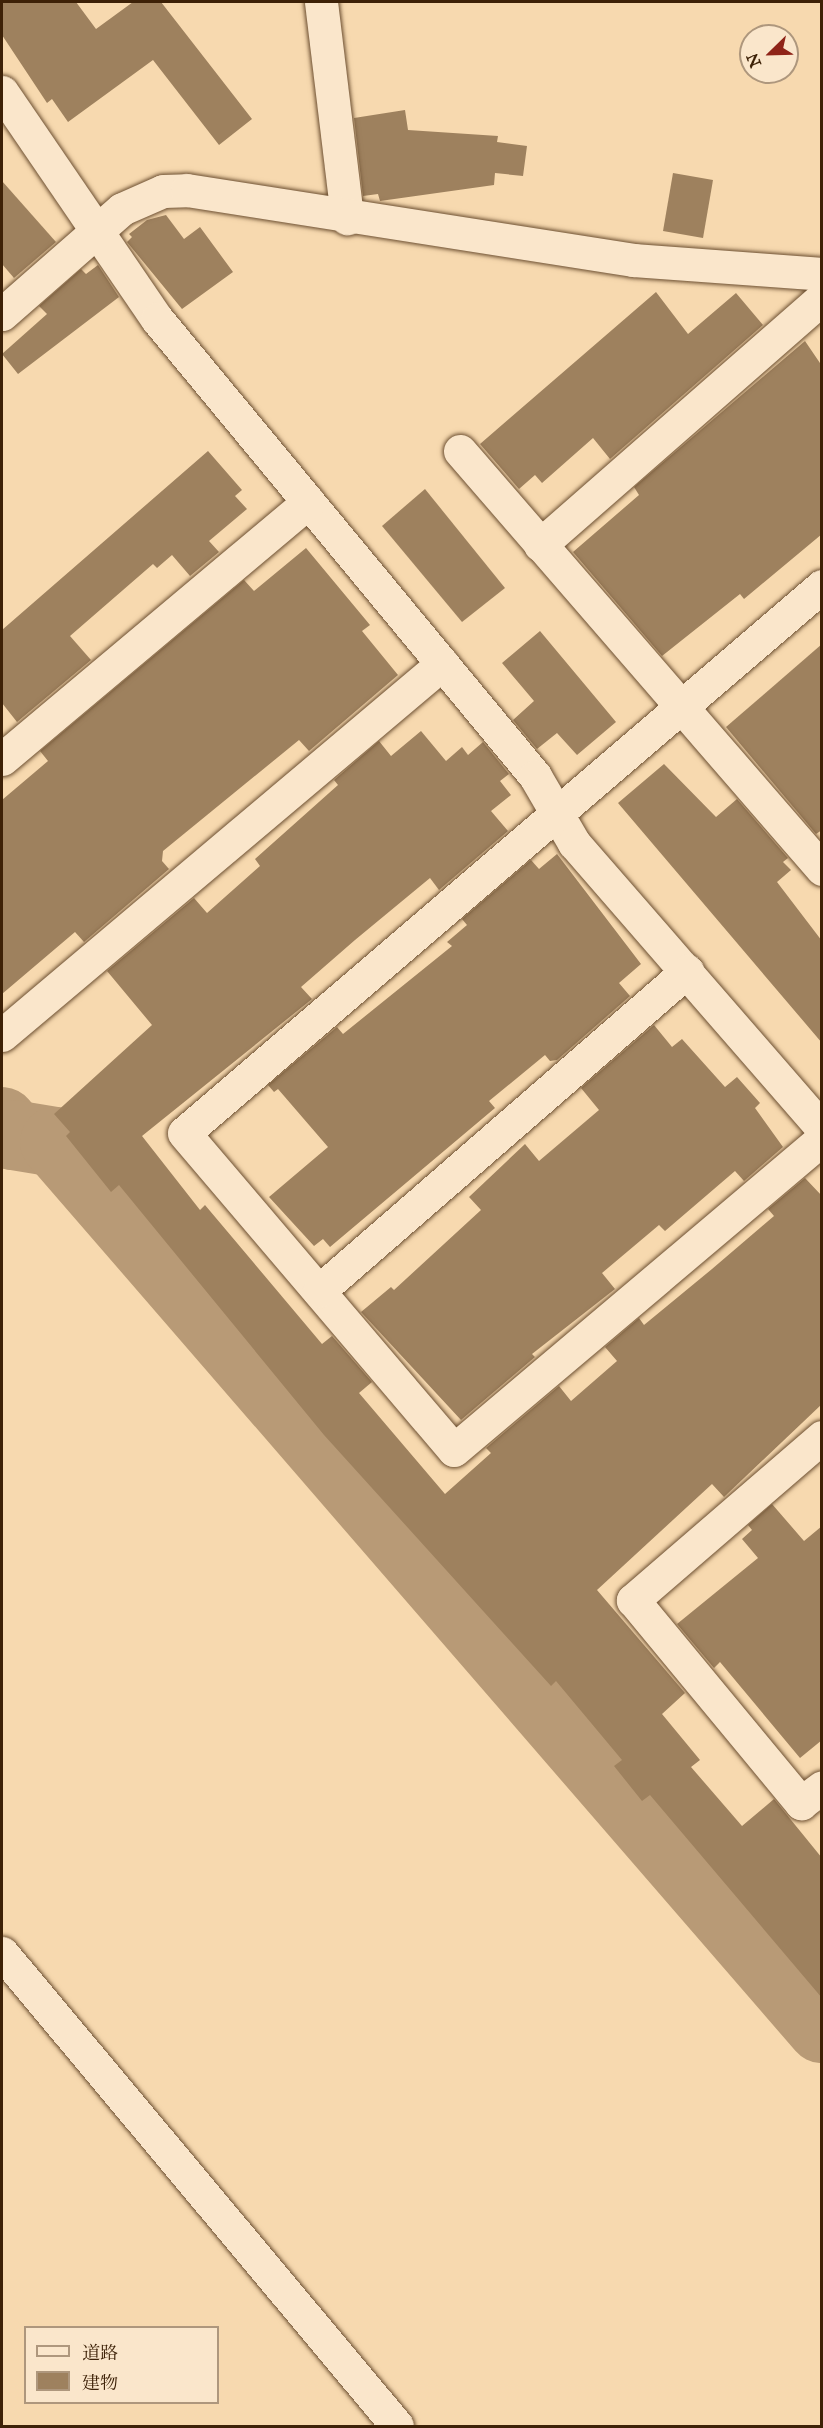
<!DOCTYPE html>
<meta charset="utf-8">
<style>
body{margin:0}
#map{position:relative;width:823px;height:2428px;overflow:hidden;background:#f7d9af;font-family:"IM FELL Great Primer","Noto Serif JP",serif}
div>[style]{position:absolute}
.river>*{height:70px;margin:-35px;padding:0 35px;transform-origin:35px;border-radius:35px;background:#b89a76}
.building>*{inset:0;background:#9e815e}
.roads{filter:drop-shadow(0 0 2px #6c4f31) drop-shadow(0 0 2px #6c4f31)}
.street>*{height:33px;margin:-16.5px;padding:0 16.5px;transform-origin:16.5px;border-radius:16.5px;background:#fae6cb}
span{translate:-50% -50%;white-space:nowrap;text-align:center;line-height:1.15;-webkit-text-stroke:5px #fae6cb;paint-order:stroke}
.frame{position:absolute;inset:0;border:3px solid #3d2107;pointer-events:none}
.legend{position:absolute;left:24px;top:2326px;width:195px;height:78px;box-sizing:border-box;background:#fae6cb;border:2px solid #ae977d;margin:0;padding:8px 10px;list-style:none;font-size:18px;color:#3d2107}
.legend li{display:flex;align-items:center;gap:12px;height:30px}
.legend b{width:30px;border:2px solid #ae977d}
.north{position:absolute;left:739px;top:24px;width:60px;height:60px;box-sizing:border-box;background:#fae6cb;border:2px solid #ae977d;border-radius:50%;rotate:247deg;font-size:16px;font-weight:700;line-height:24px;text-align:center;color:#3d2107}
.north::after{content:'';display:block;margin:auto;width:21px;height:27px;background:#8f2418;clip-path:polygon(50% 0,100% 100%,50% 72%,0 100%)}
</style>
<div id="map">
<div class="river">
<i style="left:2px;top:1122px;width:17px;rotate:50deg"></i>
<i style="left:13px;top:1135px;width:43px;rotate:9.5deg"></i>
<i style="left:55px;top:1142px;width:1172px;rotate:49.12deg"></i>
</div>
<div class="building">
<i style="clip-path:polygon(2px 2px,76px 2px,96px 29px,133px 2px,161px 2px,252px 119px,219px 145px,153px 60px,68px 122px,52px 99px,47px 103px,2px 35px)"></i>
<i style="clip-path:polygon(405px 110px,408px 130px,498px 136px,497px 142px,527px 146px,523px 176px,495px 173px,494px 185px,380px 201px,378px 194px,363px 196px,354px 118px)"></i>
<i style="clip-path:polygon(673px 173px,713px 180px,703px 238px,663px 231px)"></i>
<i style="clip-path:polygon(2px 181px,56px 242px,14px 278px,2px 264px)"></i>
<i style="clip-path:polygon(166px 215px,184px 239px,200px 227px,233px 272px,182px 309px,127px 242px,132px 237px,129px 234px,147px 220px)"></i>
<i style="clip-path:polygon(98px 265px,119px 297px,18px 374px,2px 354px,47px 314px,39px 306px,81px 269px,86px 274px)"></i>
<i style="clip-path:polygon(656px 292px,688px 334px,736px 293px,763px 325px,610px 459px,593px 438px,542px 483px,535px 475px,519px 489px,480px 444px)"></i>
<i style="clip-path:polygon(805px 341px,822px 366px,822px 534px,744px 599px,740px 594px,662px 656px,573px 552px,639px 495px,634px 487px)"></i>
<i style="clip-path:polygon(208px 451px,242px 490px,235px 496px,247px 509px,209px 541px,219px 552px,190px 576px,172px 555px,157px 568px,153px 564px,70px 636px,91px 660px,17px 722px,2px 703px,2px 630px)"></i>
<i style="clip-path:polygon(425px 489px,505px 588px,462px 622px,382px 526px)"></i>
<i style="clip-path:polygon(306px 548px,370px 625px,362px 631px,398px 675px,309px 751px,299px 740px,163px 851px,162px 861px,169px 869px,84px 942px,75px 932px,2px 994px,2px 800px,48px 761px,40px 751px,244px 580px,254px 591px)"></i>
<i style="clip-path:polygon(540px 631px,616px 722px,577px 755px,557px 733px,537px 749px,513px 720px,534px 701px,502px 663px)"></i>
<i style="clip-path:polygon(822px 644px,822px 830px,816px 834px,726px 727px)"></i>
<i style="clip-path:polygon(421px 731px,446px 761px,462px 747px,468px 755px,483px 742px,509px 774px,500px 781px,511px 795px,491px 811px,508px 831px,439px 890px,430px 878px,355px 940px,301px 987px,312px 999px,142px 1136px,200px 1210px,205px 1205px,322px 1344px,332px 1336px,372px 1382px,359px 1393px,445px 1494px,491px 1453px,486px 1448px,559px 1386px,571px 1401px,617px 1361px,605px 1347px,639px 1318px,644px 1325px,712px 1269px,774px 1216px,768px 1209px,805px 1178px,822px 1196px,822px 1404px,724px 1497px,712px 1484px,597px 1590px,685px 1693px,662px 1714px,700px 1760px,691px 1767px,742px 1826px,774px 1799px,822px 1858px,822px 1998px,650px 1795px,642px 1801px,614px 1766px,622px 1760px,556px 1681px,551px 1686px,324px 1435px,119px 1185px,111px 1192px,66px 1136px,70px 1132px,54px 1114px,152px 1025px,107px 971px,194px 898px,207px 913px,260px 866px,255px 859px,338px 785px,334px 780px,379px 741px,391px 756px)"></i>
<i style="clip-path:polygon(664px 764px,716px 817px,737px 799px,788px 858px,783px 862px,791px 870px,777px 882px,822px 941px,822px 1043px,618px 803px)"></i>
<i style="clip-path:polygon(557px 854px,641px 964px,619px 983px,630px 996px,557px 1060px,550px 1061px,545px 1055px,489px 1101px,495px 1108px,330px 1247px,323px 1239px,314px 1246px,269px 1197px,328px 1147px,278px 1089px,274px 1092px,268px 1085px,337px 1027px,343px 1034px,452px 946px,447px 942px,467px 925px,462px 919px,531px 860px,539px 869px)"></i>
<i style="clip-path:polygon(654px 1025px,672px 1047px,682px 1039px,725px 1087px,737px 1077px,760px 1103px,755px 1108px,783px 1147px,744px 1181px,735px 1171px,665px 1231px,659px 1225px,602px 1273px,615px 1289px,532px 1354px,535px 1357px,461px 1420px,361px 1312px,391px 1287px,394px 1290px,481px 1210px,469px 1197px,525px 1144px,539px 1161px,599px 1110px,581px 1088px)"></i>
<i style="clip-path:polygon(772px 1504px,804px 1541px,822px 1526px,822px 1740px,800px 1758px,720px 1662px,714px 1668px,677px 1624px,758px 1558px,742px 1539px,752px 1530px,748px 1525px)"></i>
</div>
<div class="roads">
<div class="street">
<i style="left:321px;top:2px;width:218px;rotate:83.1deg"></i>
<i style="left:2px;top:92px;width:275px;rotate:55.7deg"></i>
<i style="left:157px;top:319px;width:593px;rotate:50.4deg"></i>
<i style="left:535px;top:776px;width:78px;rotate:59.8deg"></i>
<i style="left:574px;top:843px;width:378px;rotate:49deg"></i>
<i style="left:2px;top:314px;width:159px;rotate:-41.2deg"></i>
<i style="left:122px;top:209px;width:45px;rotate:-23.7deg"></i>
<i style="left:163px;top:191px;width:24px;rotate:-2deg"></i>
<i style="left:187px;top:190px;width:451px;rotate:8.9deg"></i>
<i style="left:633px;top:260px;width:190px;rotate:4.2deg"></i>
<i style="left:460px;top:451px;width:553px;rotate:49.11deg"></i>
<i style="left:540px;top:545px;width:375px;rotate:-41.2deg"></i>
<i style="left:822px;top:586px;width:840px;rotate:139.39deg"></i>
<i style="left:184px;top:1133px;width:416px;rotate:49.6deg"></i>
<i style="left:454px;top:1450px;width:482px;rotate:-40.2deg"></i>
<i style="left:2px;top:759px;width:400px;rotate:-40deg"></i>
<i style="left:2px;top:1035px;width:576px;rotate:-40.14deg"></i>
<i style="left:319px;top:1291px;width:488px;rotate:-41deg"></i>
<i style="left:822px;top:1437px;width:250px;rotate:139.2deg"></i>
<i style="left:633px;top:1600px;width:264px;rotate:50.4deg"></i>
<i style="left:801px;top:1803px;width:26px;rotate:-37deg"></i>
<i style="left:2px;top:1953px;width:616px;rotate:50.13deg"></i>
</div>
</div>
<div class="frame"></div>
<ul class="legend">
<li><b style="height:8px;background:#fae6cb"></b>道路</li>
<li><b style="height:16px;background:#9e815e"></b>建物</li>
</ul>
<div class="north">N</div>
</div>
